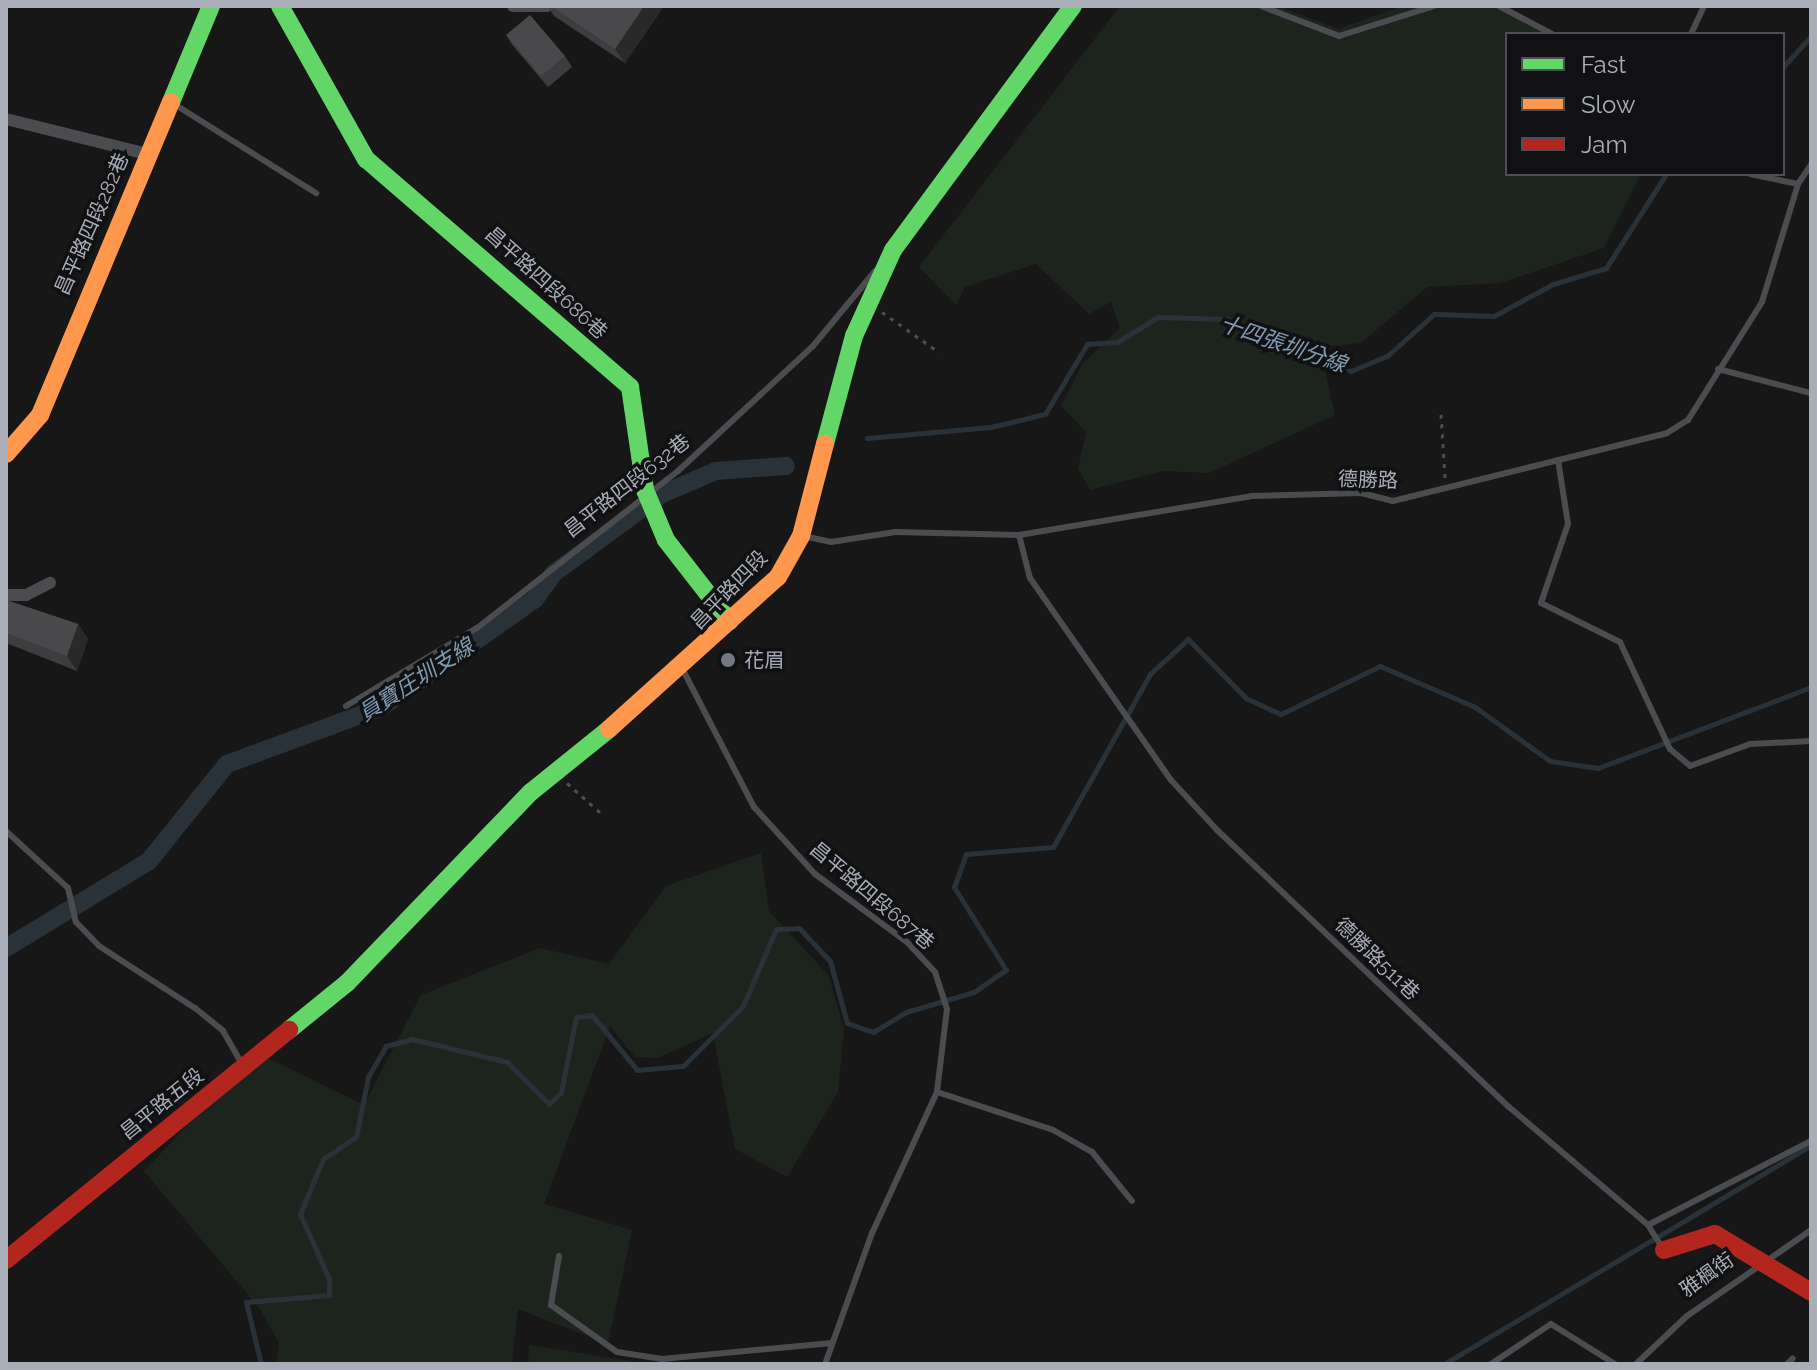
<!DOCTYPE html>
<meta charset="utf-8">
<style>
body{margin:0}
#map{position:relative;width:1817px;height:1370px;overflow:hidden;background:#171717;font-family:Raleway,"Noto Sans TC",sans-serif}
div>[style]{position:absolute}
.green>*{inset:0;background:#1d241e}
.stream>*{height:5px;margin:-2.5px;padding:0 2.5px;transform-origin:2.5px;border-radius:2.5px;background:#2a3239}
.canal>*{height:18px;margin:-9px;padding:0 9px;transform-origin:9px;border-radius:9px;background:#2a3239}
.path>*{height:3px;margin-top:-1.5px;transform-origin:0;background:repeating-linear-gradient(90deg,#4d4e52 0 4px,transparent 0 10px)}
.lane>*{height:6px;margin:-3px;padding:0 3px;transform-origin:3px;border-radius:3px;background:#4b4c50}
.street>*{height:12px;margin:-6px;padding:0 6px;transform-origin:6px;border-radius:6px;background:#4b4c50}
.fast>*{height:18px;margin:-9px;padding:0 9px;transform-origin:9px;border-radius:9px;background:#63d668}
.slow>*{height:18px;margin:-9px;padding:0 9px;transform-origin:9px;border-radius:9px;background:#ff974d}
.jam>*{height:18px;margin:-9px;padding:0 9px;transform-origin:9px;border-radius:9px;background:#b3261e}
.wall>*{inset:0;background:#3d3d3f}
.shaded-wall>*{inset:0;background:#29292a}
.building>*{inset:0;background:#49494c}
.dots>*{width:22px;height:22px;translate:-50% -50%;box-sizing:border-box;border:4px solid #111113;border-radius:50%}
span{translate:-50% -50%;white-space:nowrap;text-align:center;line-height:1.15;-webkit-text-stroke:7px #111113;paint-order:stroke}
.street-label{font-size:20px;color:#a8adb8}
.poi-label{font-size:20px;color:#a8adb8}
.left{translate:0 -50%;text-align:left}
.water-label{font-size:22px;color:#7f9bb3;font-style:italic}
.frame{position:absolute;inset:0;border:8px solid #a8adb8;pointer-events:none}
.legend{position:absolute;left:1505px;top:32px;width:280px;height:144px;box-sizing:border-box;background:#111113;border:2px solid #4d4f55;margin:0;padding:10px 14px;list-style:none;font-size:24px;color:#a8adb8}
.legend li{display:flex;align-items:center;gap:16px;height:40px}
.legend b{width:40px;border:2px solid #4d4f55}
</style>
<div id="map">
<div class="green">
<i style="clip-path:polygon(1120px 6px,1278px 6px,1338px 29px,1403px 6px,1498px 6px,1550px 34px,1507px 34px,1507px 174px,1641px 174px,1604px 248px,1500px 283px,1427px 287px,1361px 343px,1320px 347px,1335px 415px,1209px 473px,1163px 471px,1090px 490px,1078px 468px,1086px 432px,1061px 406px,1083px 363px,1120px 328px,1111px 302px,1089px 314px,1036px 264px,965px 287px,956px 305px,919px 267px)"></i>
<i style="clip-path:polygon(761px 853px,769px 911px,829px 976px,844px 1029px,838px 1092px,787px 1177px,735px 1149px,713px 1033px,658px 1058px,635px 1057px,610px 1026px,544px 1204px,632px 1230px,608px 1344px,518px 1309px,512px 1364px,276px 1364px,279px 1343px,260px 1309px,144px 1171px,239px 1071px,268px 1058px,364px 1105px,421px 995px,540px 948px,609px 964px,666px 886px)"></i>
<i style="clip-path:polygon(529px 1345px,530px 1345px,649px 1364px,528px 1364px)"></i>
</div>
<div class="stream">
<i style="left:1783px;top:67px;width:42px;rotate:-47.9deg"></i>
<i style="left:867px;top:438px;width:124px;rotate:-5.1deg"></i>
<i style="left:991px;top:427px;width:56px;rotate:-13.5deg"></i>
<i style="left:1045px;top:414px;width:82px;rotate:-59deg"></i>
<i style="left:1087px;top:344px;width:30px;rotate:-4deg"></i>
<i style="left:1117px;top:342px;width:48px;rotate:-31.4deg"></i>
<i style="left:1158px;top:317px;width:69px;rotate:1.7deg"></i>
<i style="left:1227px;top:319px;width:134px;rotate:22.8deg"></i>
<i style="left:1351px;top:371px;width:39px;rotate:-23deg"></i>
<i style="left:1387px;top:356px;width:63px;rotate:-41.8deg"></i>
<i style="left:1434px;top:314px;width:60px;rotate:1.9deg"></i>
<i style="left:1494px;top:316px;width:67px;rotate:-28.5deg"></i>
<i style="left:1553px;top:284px;width:55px;rotate:-16.8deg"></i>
<i style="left:1606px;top:268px;width:112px;rotate:-57.4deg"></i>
<i style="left:261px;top:1364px;width:64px;rotate:-103.6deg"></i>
<i style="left:246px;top:1302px;width:83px;rotate:-4.8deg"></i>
<i style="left:329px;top:1295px;width:16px;rotate:-90deg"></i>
<i style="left:329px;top:1279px;width:71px;rotate:-114deg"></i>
<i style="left:300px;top:1214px;width:60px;rotate:-67.3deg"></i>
<i style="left:323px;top:1159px;width:40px;rotate:-34deg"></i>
<i style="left:356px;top:1137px;width:61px;rotate:-78.7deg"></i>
<i style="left:368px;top:1077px;width:36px;rotate:-60deg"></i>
<i style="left:386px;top:1046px;width:27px;rotate:-15deg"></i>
<i style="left:412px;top:1039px;width:98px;rotate:13.6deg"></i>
<i style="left:507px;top:1062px;width:59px;rotate:45deg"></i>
<i style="left:549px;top:1104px;width:17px;rotate:-45deg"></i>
<i style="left:561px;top:1092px;width:76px;rotate:-78.7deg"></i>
<i style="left:576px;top:1017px;width:16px;rotate:-7deg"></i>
<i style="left:592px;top:1015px;width:71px;rotate:50.7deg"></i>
<i style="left:637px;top:1070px;width:46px;rotate:-5deg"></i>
<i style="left:683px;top:1066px;width:85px;rotate:-45deg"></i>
<i style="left:743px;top:1006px;width:84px;rotate:-66.8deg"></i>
<i style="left:776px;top:929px;width:23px;rotate:-2deg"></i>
<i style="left:799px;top:928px;width:45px;rotate:46.8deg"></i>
<i style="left:830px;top:961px;width:64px;rotate:74.7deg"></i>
<i style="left:847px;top:1023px;width:28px;rotate:19deg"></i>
<i style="left:873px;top:1032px;width:39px;rotate:-31deg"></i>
<i style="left:906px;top:1012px;width:71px;rotate:-16.4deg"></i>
<i style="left:974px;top:992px;width:39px;rotate:-35deg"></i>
<i style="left:1006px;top:970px;width:98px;rotate:-122.1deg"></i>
<i style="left:954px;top:887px;width:35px;rotate:-70deg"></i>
<i style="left:966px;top:854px;width:87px;rotate:-4.6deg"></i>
<i style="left:1053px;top:847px;width:198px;rotate:-60.7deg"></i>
<i style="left:1150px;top:674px;width:52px;rotate:-42.6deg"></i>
<i style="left:1188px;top:639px;width:83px;rotate:45.5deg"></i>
<i style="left:1246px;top:698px;width:38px;rotate:25deg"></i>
<i style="left:1281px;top:714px;width:110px;rotate:-25.9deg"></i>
<i style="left:1380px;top:666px;width:103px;rotate:23.3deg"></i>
<i style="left:1475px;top:707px;width:92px;rotate:35.8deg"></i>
<i style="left:1550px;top:761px;width:49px;rotate:8.3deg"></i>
<i style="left:1598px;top:768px;width:228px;rotate:-20.8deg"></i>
<i style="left:1444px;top:1364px;width:427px;rotate:-30.8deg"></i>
</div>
<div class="canal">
<i style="left:6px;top:948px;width:167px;rotate:-31.3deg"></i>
<i style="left:149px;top:861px;width:124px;rotate:-51.2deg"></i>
<i style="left:227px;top:764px;width:165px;rotate:-20.2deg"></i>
<i style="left:382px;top:707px;width:187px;rotate:-35.2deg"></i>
<i style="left:535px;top:599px;width:32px;rotate:-54deg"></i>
<i style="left:554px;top:573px;width:134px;rotate:-36.2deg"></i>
<i style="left:662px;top:494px;width:59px;rotate:-23.1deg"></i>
<i style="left:716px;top:471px;width:70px;rotate:-4.1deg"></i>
</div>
<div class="path">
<i style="left:882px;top:312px;width:70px;rotate:35.1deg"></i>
<i style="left:1441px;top:414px;width:64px;rotate:86.4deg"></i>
<i style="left:567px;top:783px;width:45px;rotate:41.4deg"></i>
</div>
<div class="lane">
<i style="left:1261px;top:6px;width:84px;rotate:21deg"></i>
<i style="left:1339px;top:36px;width:100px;rotate:-17.5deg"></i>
<i style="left:1499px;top:6px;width:60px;rotate:27.8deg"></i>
<i style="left:1691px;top:34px;width:31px;rotate:-65deg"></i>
<i style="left:174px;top:104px;width:168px;rotate:32.1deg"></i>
<i style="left:1750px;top:174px;width:49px;rotate:11.8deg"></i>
<i style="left:1718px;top:369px;width:96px;rotate:14.5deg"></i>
<i style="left:1558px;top:460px;width:65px;rotate:81.1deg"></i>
<i style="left:1568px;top:524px;width:83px;rotate:108.9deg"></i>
<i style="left:1541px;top:603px;width:88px;rotate:26.3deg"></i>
<i style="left:1620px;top:642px;width:118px;rotate:65deg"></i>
<i style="left:1670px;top:749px;width:26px;rotate:40deg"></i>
<i style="left:1690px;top:766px;width:64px;rotate:-20.1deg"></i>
<i style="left:1750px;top:744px;width:61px;rotate:-2.8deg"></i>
<i style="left:1019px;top:535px;width:44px;rotate:75.7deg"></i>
<i style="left:1030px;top:578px;width:246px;rotate:55.1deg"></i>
<i style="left:1171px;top:780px;width:68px;rotate:47.4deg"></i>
<i style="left:1217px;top:830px;width:402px;rotate:43.5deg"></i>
<i style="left:1509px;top:1107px;width:182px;rotate:40.3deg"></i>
<i style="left:1648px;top:1225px;width:183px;rotate:-27.3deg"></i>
<i style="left:803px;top:536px;width:29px;rotate:12deg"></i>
<i style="left:831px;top:542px;width:65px;rotate:-8.9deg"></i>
<i style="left:895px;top:532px;width:124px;rotate:1.4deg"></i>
<i style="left:1019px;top:535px;width:235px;rotate:-9.5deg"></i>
<i style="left:1251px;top:496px;width:110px;rotate:-1.6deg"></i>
<i style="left:1361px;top:493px;width:33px;rotate:14deg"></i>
<i style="left:1393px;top:501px;width:282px;rotate:-13.9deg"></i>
<i style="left:1667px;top:433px;width:25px;rotate:-32deg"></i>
<i style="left:1688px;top:420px;width:139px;rotate:-57.9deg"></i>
<i style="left:1762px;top:302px;width:123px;rotate:-73deg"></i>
<i style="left:1798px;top:184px;width:23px;rotate:-56deg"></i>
<i style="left:685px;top:674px;width:150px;rotate:62.6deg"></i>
<i style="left:754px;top:807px;width:91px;rotate:47.7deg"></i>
<i style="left:815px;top:874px;width:114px;rotate:36.5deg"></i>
<i style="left:907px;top:942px;width:41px;rotate:47deg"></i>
<i style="left:935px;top:972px;width:39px;rotate:72deg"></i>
<i style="left:947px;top:1009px;width:84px;rotate:96.9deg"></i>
<i style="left:937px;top:1092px;width:155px;rotate:114.7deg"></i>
<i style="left:872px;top:1233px;width:139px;rotate:109.7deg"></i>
<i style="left:346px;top:706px;width:152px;rotate:-30.8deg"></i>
<i style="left:477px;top:628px;width:255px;rotate:-38deg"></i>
<i style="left:678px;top:471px;width:184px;rotate:-42.8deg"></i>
<i style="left:813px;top:346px;width:97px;rotate:-50.4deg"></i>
<i style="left:6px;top:831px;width:84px;rotate:42.6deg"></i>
<i style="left:68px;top:888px;width:35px;rotate:77deg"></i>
<i style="left:76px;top:922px;width:33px;rotate:46deg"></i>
<i style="left:99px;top:946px;width:114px;rotate:32.9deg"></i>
<i style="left:195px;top:1008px;width:36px;rotate:39deg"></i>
<i style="left:223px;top:1031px;width:38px;rotate:60deg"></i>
<i style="left:937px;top:1092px;width:122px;rotate:18.1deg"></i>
<i style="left:1053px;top:1130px;width:45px;rotate:29.4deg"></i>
<i style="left:1092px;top:1152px;width:63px;rotate:50.8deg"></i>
<i style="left:1648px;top:1225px;width:28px;rotate:58deg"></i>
<i style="left:559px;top:1256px;width:50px;rotate:99.3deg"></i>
<i style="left:551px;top:1305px;width:81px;rotate:35.5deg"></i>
<i style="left:617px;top:1352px;width:46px;rotate:8.8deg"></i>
<i style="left:662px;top:1359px;width:171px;rotate:-5.4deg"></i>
<i style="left:1491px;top:1364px;width:72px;rotate:-33.7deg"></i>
<i style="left:1551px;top:1324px;width:75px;rotate:32deg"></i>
<i style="left:1636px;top:1364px;width:70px;rotate:-43.3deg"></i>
<i style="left:1687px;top:1316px;width:151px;rotate:-34.7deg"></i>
<i style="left:1787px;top:1364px;width:8px;rotate:-45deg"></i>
</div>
<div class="street">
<i style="left:513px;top:6px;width:34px"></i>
<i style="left:6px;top:119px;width:145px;rotate:13.9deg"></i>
<i style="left:6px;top:595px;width:20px"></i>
<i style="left:26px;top:595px;width:27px;rotate:-27deg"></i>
</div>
<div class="fast">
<i style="left:280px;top:6px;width:176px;rotate:60.7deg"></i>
<i style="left:366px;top:159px;width:349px;rotate:40.8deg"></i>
<i style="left:630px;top:387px;width:104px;rotate:81.7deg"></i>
<i style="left:645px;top:490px;width:54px;rotate:67.2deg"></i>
<i style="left:666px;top:540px;width:103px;rotate:52.1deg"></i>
<i style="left:171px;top:102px;width:104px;rotate:-67.4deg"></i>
<i style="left:825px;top:444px;width:112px;rotate:-75deg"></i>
<i style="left:854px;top:336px;width:94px;rotate:-65.6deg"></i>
<i style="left:893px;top:250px;width:303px;rotate:-53.6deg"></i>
<i style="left:289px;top:1030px;width:75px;rotate:-39deg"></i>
<i style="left:347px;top:983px;width:265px;rotate:-46.1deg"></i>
<i style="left:531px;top:792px;width:100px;rotate:-38.9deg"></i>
</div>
<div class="slow">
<i style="left:6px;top:454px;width:52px;rotate:-48.9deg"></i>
<i style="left:40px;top:415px;width:339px;rotate:-67.3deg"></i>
<i style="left:609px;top:729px;width:227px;rotate:-42deg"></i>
<i style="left:778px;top:577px;width:47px;rotate:-60.7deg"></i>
<i style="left:801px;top:536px;width:95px;rotate:-75.4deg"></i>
</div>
<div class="jam">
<i style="left:1664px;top:1250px;width:53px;rotate:-17.4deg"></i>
<i style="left:1715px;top:1234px;width:112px;rotate:31.1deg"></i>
<i style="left:6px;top:1260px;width:365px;rotate:-39.1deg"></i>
</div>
<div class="wall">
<i style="clip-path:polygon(547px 6px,664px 6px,625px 63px,554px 16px)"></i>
<i style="clip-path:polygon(506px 35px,565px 56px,572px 67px,548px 87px,513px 46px)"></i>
<i style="clip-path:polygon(6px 600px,78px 624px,88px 639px,77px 671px,6px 643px)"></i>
</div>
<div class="shaded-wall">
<i style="clip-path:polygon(644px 6px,664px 6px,625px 63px,615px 49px)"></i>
<i style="clip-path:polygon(78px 624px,88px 639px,77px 671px,67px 656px)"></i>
</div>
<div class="building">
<i style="clip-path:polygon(551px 6px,644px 6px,615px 49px)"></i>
<i style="clip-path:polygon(530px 15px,565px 56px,541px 76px,506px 35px)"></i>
<i style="clip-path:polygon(6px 600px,78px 624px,67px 656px,6px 633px)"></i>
</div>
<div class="dots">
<i style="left:728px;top:660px;background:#757880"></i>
</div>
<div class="street-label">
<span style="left:92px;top:224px;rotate:-66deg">昌平路四段282巷</span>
<span style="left:546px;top:283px;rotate:42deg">昌平路四段686巷</span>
<span style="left:1368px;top:480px;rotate:2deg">德勝路</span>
<span style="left:627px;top:486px;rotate:-38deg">昌平路四段632巷</span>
<span style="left:729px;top:590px;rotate:-46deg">昌平路四段</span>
<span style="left:872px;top:896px;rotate:40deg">昌平路四段687巷</span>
<span style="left:1377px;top:959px;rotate:44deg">德勝路511巷</span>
<span style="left:162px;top:1104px;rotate:-39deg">昌平路五段</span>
<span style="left:1707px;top:1275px;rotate:-35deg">雅楓街</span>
</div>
<div class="poi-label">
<span class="left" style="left:744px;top:660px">花眉</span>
</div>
<div class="water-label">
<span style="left:1283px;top:344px;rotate:19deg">十四張圳分線</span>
<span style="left:416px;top:680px;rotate:-33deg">員寶庄圳支線</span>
</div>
<div class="frame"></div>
<ul class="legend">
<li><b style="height:10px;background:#63d668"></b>Fast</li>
<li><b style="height:10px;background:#ff974d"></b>Slow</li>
<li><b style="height:10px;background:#b3261e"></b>Jam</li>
</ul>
</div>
